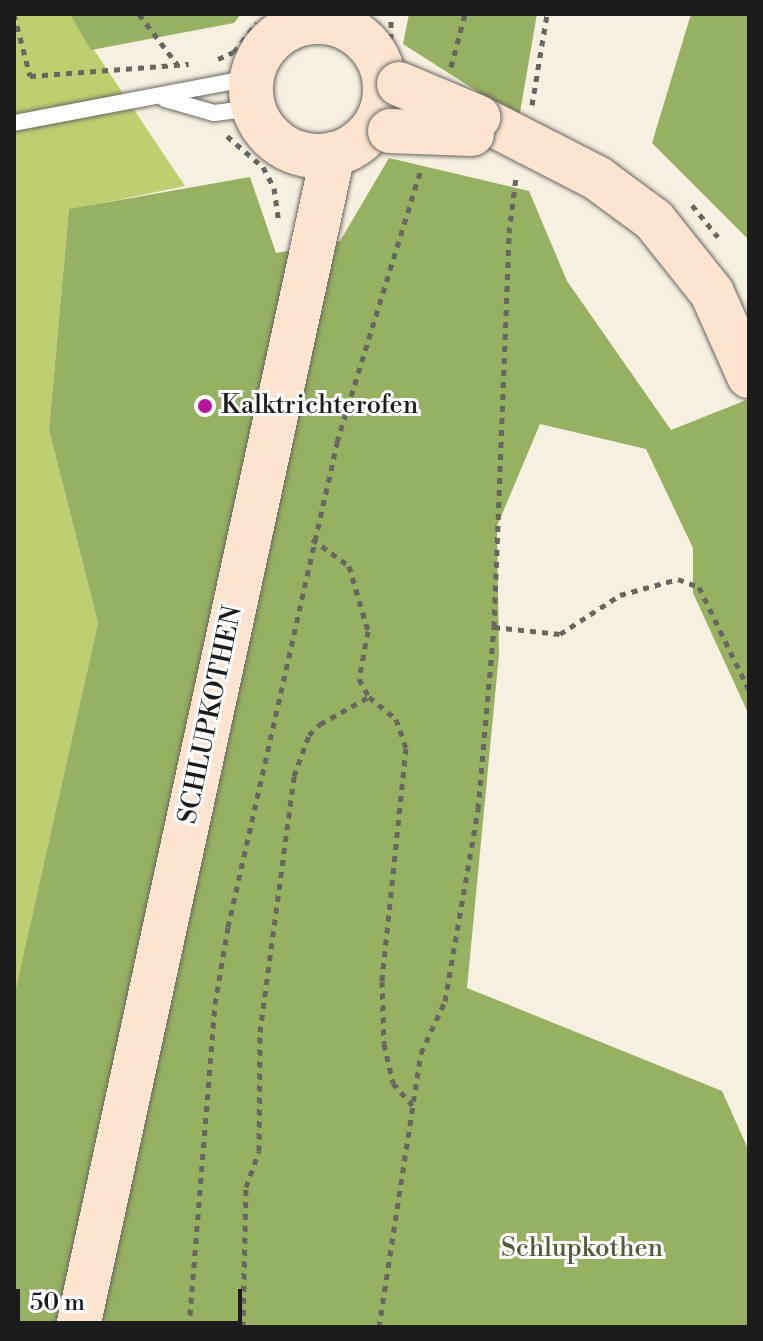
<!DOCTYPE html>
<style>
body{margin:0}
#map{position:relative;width:763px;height:1341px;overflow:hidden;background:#f6f0e0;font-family:"Libre Bodoni",serif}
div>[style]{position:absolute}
.green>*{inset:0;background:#bece70}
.forest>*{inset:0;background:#96b162}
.path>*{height:5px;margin-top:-2.5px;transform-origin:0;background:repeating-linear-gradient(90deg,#686661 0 6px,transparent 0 12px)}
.roads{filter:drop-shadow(0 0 2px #686661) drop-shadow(0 0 2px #686661)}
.service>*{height:16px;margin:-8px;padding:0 8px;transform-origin:8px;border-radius:8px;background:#fff}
.secondary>*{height:44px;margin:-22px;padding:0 22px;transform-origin:22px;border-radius:22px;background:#fde4d0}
.secondary>.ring{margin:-22px;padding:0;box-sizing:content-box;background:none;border:44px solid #fde4d0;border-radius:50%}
.bridges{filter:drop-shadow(0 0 2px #686661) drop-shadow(0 0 2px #686661)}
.secondary-bridge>*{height:44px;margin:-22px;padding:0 22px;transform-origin:22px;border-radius:22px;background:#fde4d0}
.dots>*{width:22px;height:22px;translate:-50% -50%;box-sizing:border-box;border:4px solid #fff;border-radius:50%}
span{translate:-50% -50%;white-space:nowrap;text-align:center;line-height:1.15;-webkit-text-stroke:6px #fff;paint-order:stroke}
.poi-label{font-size:26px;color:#1c1c1c}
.left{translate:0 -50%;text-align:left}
.street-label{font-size:26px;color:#1c1c1c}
.park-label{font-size:26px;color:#555a39}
.frame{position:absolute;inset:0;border:16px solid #1c1c1c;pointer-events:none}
.scale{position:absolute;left:16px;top:1289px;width:226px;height:36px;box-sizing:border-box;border:4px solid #1c1c1c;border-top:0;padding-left:10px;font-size:24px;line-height:28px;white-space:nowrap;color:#1c1c1c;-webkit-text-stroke:6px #fff;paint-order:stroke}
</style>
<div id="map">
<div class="green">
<i style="clip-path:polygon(14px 14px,70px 14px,185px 186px,69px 210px,49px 430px,98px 623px,14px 996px)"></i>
</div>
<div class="forest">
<i style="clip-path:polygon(70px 14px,241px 14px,234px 23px,91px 50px)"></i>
<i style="clip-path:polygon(409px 14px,537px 14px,519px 118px,403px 44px)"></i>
<i style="clip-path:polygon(691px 14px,749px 14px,749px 240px,652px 143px)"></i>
<i style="clip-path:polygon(389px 158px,529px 191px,567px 281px,671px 430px,749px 399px,749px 715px,693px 593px,693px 548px,646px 449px,540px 424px,497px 526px,499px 654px,467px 988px,722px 1091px,749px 1151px,749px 1327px,14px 1327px,14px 996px,98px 623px,49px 430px,69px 209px,250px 177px,276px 253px,340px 241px)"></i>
</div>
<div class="path">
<i style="left:14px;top:14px;width:64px;rotate:75.5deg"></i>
<i style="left:30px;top:76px;width:159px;rotate:-4.3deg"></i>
<i style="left:139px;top:14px;width:63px;rotate:52.8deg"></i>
<i style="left:391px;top:51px;width:37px;rotate:-90deg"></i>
<i style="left:218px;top:59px;width:17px;rotate:-24deg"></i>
<i style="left:234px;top:52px;width:37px;rotate:-52deg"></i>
<i style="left:451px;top:67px;width:55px;rotate:-75.2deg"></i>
<i style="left:532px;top:105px;width:92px;rotate:-80.6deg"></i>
<i style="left:227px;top:136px;width:48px;rotate:40.7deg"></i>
<i style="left:263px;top:167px;width:24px;rotate:62deg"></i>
<i style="left:274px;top:188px;width:34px;rotate:82deg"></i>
<i style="left:692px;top:205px;width:41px;rotate:50.9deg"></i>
<i style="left:312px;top:539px;width:46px;rotate:36.1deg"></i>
<i style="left:349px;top:566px;width:68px;rotate:73.7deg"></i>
<i style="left:368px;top:631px;width:49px;rotate:100.6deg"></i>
<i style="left:359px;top:679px;width:21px;rotate:61deg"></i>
<i style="left:369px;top:697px;width:35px;rotate:39deg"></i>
<i style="left:396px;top:719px;width:31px;rotate:71deg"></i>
<i style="left:406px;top:748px;width:234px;rotate:95.9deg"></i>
<i style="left:382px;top:981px;width:63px;rotate:88.2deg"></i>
<i style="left:384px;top:1044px;width:40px;rotate:77deg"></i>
<i style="left:393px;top:1083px;width:30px;rotate:49deg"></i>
<i style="left:494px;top:627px;width:66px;rotate:6.1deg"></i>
<i style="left:560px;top:634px;width:72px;rotate:-33deg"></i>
<i style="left:620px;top:595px;width:60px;rotate:-15.4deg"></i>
<i style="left:678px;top:579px;width:22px;rotate:21deg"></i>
<i style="left:699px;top:587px;width:114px;rotate:64.1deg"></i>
<i style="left:189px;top:1327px;width:324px;rotate:-85.4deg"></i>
<i style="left:215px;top:1004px;width:78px;rotate:-80.4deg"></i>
<i style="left:228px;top:927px;width:497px;rotate:-77.3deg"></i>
<i style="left:337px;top:442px;width:286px;rotate:-72.9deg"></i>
<i style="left:243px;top:1327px;width:140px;rotate:-88.8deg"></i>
<i style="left:246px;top:1187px;width:38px;rotate:-70deg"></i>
<i style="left:259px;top:1151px;width:119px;rotate:-89.5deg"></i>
<i style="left:260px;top:1032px;width:258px;rotate:-82.4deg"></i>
<i style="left:294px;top:776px;width:44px;rotate:-69.9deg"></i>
<i style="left:309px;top:735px;width:16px;rotate:-45deg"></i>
<i style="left:320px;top:724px;width:56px;rotate:-28.9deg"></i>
<i style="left:379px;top:1327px;width:277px;rotate:-81.3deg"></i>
<i style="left:421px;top:1053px;width:57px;rotate:-65.2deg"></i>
<i style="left:445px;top:1001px;width:195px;rotate:-80.2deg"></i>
<i style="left:478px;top:809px;width:183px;rotate:-85deg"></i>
<i style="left:494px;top:627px;width:394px;rotate:-87.8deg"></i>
<i style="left:509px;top:233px;width:56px;rotate:-82.9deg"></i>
</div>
<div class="roads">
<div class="service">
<i style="left:278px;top:34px;width:23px;rotate:-59deg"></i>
<i style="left:165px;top:99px;width:51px;rotate:15.9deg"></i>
<i style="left:214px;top:113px;width:39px;rotate:-7deg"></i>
<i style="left:14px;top:123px;width:241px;rotate:-10.8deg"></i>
</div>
<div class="secondary">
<i class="ring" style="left:251px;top:22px;width:90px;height:90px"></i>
<i style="left:478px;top:117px;width:134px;rotate:27.1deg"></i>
<i style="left:597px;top:178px;width:71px;rotate:36.4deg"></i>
<i style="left:654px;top:220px;width:93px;rotate:51.5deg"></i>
<i style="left:712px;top:293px;width:91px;rotate:66deg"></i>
<i style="left:78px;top:1327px;width:1200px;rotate:-77.74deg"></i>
</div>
</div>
<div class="bridges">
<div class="secondary-bridge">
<i style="left:399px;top:84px;width:86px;rotate:22.7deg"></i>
<i style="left:390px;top:131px;width:82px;rotate:2.1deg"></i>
</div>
</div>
<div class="dots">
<i style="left:205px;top:406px;background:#b5179e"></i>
</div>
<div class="poi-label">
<span class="left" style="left:221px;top:406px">Kalktrichterofen</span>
</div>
<div class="street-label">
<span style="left:211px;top:715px;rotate:-78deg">SCHLUPKOTHEN</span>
</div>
<div class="park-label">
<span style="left:582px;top:1249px">Schlupkothen</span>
</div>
<div class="frame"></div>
<div class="scale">50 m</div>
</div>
